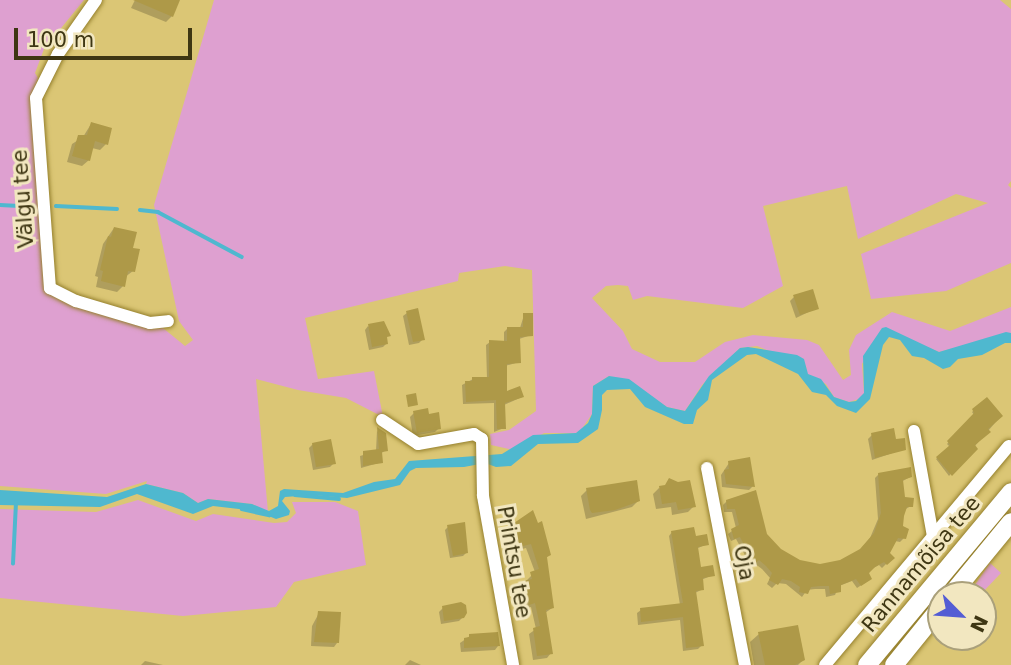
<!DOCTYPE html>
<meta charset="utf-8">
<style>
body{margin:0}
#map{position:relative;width:1011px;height:665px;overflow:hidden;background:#dbc675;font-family:"DejaVu Sans",sans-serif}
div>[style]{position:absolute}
.green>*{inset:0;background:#dea0d0}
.water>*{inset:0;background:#4fb8cf}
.shadow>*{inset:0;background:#0003}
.stream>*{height:3.5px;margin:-1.75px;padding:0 1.75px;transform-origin:1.75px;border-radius:1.75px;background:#4fb8cf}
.building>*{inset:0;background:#ae9948}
.roads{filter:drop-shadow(0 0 2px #95802d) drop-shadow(0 0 2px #95802d)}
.street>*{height:12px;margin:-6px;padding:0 6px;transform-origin:6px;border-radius:6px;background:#fff}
.secondary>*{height:18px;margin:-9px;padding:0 9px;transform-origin:9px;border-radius:9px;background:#fff}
span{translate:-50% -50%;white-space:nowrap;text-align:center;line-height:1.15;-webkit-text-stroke:6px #f2e7c0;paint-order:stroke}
.street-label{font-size:21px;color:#3e3613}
.north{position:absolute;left:927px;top:581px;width:70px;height:70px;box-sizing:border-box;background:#f2e7c0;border:2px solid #aaa07b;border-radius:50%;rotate:115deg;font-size:19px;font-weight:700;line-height:28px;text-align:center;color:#3e3613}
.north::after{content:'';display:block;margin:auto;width:24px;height:32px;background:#545dd4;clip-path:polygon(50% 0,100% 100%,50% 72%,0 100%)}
.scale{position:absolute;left:14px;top:28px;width:178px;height:32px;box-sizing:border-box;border:4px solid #3e3613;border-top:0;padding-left:9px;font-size:21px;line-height:24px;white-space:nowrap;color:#3e3613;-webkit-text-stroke:5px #f2e7c0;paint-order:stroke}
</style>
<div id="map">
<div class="green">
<i style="clip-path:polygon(0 0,84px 0,44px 49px,35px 73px,38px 78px,31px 98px,46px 290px,61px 301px,151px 329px,163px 328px,185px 346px,193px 340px,179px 321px,154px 205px,214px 0,1000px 0,1011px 9px,1011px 181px,1008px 185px,1011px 188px,1011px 263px,946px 291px,871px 299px,861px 254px,988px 203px,956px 194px,858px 239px,847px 186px,763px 206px,783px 286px,743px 308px,647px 296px,633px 300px,628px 286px,618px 285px,606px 286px,592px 298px,623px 331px,632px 349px,660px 362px,695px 362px,725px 342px,753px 335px,807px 340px,819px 345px,843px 380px,851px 375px,849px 350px,856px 335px,892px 312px,950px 331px,1011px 307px,1011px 333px,939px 352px,882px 328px,862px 364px,864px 393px,862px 398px,849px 402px,834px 397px,826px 384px,807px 374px,806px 366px,757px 346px,740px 348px,702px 385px,685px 411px,667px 407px,641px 390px,609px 376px,593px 386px,592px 414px,581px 430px,576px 433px,544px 433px,513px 450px,491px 445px,490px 434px,509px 430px,536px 411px,532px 270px,505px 266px,459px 273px,458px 281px,305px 318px,318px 379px,374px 371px,383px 417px,346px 398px,298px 390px,256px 379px,268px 512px,252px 504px,208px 499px,198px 503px,183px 493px,146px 484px,147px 481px,106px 494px,0 486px)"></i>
<i style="clip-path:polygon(138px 500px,196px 521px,213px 514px,274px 523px,287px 522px,296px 513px,292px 502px,335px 502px,358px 511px,366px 565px,294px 582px,276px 607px,183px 616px,0 598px,0 509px,96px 512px)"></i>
<i style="clip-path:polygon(990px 563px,1001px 573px,980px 595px,968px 595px)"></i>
</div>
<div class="water">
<i style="clip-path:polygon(886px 327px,939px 352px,1006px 332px,1011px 333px,1011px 343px,1005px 343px,982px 355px,958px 359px,950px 367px,943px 369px,924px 358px,912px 356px,900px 340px,889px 337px,883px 345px,870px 399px,856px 413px,837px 406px,826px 395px,812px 392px,798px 374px,756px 354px,747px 355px,712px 380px,708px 400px,697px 410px,693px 424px,684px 424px,645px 407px,630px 389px,607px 390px,602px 395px,602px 410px,598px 429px,578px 443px,538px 444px,511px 466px,496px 467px,485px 463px,464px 467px,416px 468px,410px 471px,400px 485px,347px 498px,312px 495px,285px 497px,282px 501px,290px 511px,289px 515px,276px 519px,256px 511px,213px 506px,193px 514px,137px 494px,100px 507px,0 505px,0 490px,107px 497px,146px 484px,183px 493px,198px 503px,208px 499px,252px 504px,269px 511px,278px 506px,280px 491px,284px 489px,343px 493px,374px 482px,395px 479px,409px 461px,502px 454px,533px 435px,576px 433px,588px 423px,592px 414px,593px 386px,609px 376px,629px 379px,667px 407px,685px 411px,709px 376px,740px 348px,748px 347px,797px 355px,804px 359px,808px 374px,821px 379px,834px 397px,849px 402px,856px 401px,864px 393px,863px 356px,882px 328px)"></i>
</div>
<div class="shadow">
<i style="clip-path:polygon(135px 0,170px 0,172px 16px,166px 22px,131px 8px)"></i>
<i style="clip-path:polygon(91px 124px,106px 144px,100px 150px,92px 148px,89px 160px,82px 166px,67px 162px,72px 144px,83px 137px)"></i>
<i style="clip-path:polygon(114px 228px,131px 249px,133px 271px,125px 277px,123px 286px,117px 292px,96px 287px,98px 277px,95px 276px,103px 244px)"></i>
<i style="clip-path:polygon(794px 297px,817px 308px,796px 318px,790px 301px)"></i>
<i style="clip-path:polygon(407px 313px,423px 339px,419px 343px,409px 345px,403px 316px)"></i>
<i style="clip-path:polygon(524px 315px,531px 335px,519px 339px,519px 362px,505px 366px,505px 393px,522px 397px,504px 405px,504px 428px,494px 432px,494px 403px,463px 404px,462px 385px,473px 379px,487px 379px,486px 345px,490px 342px,504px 342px,504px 332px,507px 329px,520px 328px)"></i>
<i style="clip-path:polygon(368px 326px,387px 343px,383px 347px,369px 350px,365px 330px)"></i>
<i style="clip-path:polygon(987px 399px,1001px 416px,949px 476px,936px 459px,950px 447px,947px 444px,974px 415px,972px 412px)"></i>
<i style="clip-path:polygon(414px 413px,439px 428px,435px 432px,413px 436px,410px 417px)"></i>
<i style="clip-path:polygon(377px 430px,386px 450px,380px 454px,382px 462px,361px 468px,360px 456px,376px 451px)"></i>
<i style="clip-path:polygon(872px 435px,895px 441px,904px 449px,872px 460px,868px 439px)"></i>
<i style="clip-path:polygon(313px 444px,334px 463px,330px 467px,313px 470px,309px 448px)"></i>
<i style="clip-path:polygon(729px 463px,753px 486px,749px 490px,722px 487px,721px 475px)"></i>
<i style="clip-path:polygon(879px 474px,910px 477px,901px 482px,903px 498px,911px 506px,904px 510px,901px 527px,904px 538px,900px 542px,895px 541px,888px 553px,892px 558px,882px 568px,879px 565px,870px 570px,866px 582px,857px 588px,852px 581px,839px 586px,835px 595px,826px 597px,825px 589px,815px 589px,807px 590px,802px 597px,786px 584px,777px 583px,772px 588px,767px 584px,770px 578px,762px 569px,754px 563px,747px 568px,743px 563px,747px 559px,736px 539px,731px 541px,728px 534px,736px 528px,732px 512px,724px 512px,723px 505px,727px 501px,780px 550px,799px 562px,820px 566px,841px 562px,859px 551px,870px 538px,878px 519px,875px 478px)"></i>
<i style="clip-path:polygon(659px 488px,694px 506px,688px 512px,672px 515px,671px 507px,656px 509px,653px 494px)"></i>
<i style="clip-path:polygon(587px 490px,638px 501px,632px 507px,586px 519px,581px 496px)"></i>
<i style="clip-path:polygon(515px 524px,549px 555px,545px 559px,552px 608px,545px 613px,551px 653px,547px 658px,533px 660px,529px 634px,536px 629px,531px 607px,524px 609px,520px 587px,535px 572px,526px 548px,514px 551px,510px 529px)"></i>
<i style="clip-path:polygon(448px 527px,466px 553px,463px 556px,450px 558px,445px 530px)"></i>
<i style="clip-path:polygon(672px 532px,707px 544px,696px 549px,699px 569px,713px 575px,701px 580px,703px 589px,695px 593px,702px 645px,698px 649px,683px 651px,680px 620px,638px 625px,637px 613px,641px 610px,680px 605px,669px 536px)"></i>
<i style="clip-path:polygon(443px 608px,463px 617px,459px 621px,441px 624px,439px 612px)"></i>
<i style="clip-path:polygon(319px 613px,337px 643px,334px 647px,311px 646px,312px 626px)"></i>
<i style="clip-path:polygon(759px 634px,803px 660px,798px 665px,754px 665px,750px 642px)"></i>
<i style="clip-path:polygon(470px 636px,498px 646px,495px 650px,461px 652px,460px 643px)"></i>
<i style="clip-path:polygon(410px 660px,421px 665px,405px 665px)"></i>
<i style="clip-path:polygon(145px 661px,163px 665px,141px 665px)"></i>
</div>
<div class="stream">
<i style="left:0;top:205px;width:34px;rotate:3deg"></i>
<i style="left:56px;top:206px;width:61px;rotate:2.8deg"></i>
<i style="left:140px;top:210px;width:18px;rotate:6deg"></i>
<i style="left:158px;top:212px;width:95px;rotate:28.2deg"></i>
<i style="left:295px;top:495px;width:44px;rotate:5.2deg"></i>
<i style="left:242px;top:509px;width:28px;rotate:13deg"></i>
<i style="left:13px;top:564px;width:61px;rotate:-87.2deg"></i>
</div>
<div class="building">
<i style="clip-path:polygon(133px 0,180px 0,173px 17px)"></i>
<i style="clip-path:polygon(91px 122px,112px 128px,108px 145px,95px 141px,90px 161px,72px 156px,78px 135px,87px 135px)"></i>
<i style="clip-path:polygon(114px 227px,137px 232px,133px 248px,140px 249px,135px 272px,128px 271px,125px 287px,101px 281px,103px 271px,100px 270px,108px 236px,111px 237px)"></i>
<i style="clip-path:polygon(813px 289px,819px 309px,800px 315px,793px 295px)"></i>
<i style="clip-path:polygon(418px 308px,425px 340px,413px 342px,406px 311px)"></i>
<i style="clip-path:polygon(523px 313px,533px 313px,533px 336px,520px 337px,521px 363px,507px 364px,507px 391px,520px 386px,524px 397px,505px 403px,506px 429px,497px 429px,496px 400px,466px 402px,465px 381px,472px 381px,472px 377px,489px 377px,489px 340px,507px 341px,507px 327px,523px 327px)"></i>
<i style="clip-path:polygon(384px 321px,391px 336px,387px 337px,388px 344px,372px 347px,368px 324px)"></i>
<i style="clip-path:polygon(416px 393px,418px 405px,408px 407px,406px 395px)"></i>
<i style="clip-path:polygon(987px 397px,1003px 416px,988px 429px,991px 432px,975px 445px,978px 449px,952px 476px,936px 457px,950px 445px,947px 441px,974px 413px,972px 409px)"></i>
<i style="clip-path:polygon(428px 408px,429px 414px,439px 412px,441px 429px,417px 433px,413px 411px)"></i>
<i style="clip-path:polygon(377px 427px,386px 433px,388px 451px,382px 452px,383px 463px,363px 466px,363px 451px,379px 449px)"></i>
<i style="clip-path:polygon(894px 428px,896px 439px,905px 438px,906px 450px,875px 458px,871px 433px)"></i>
<i style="clip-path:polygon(331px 439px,336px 464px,316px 467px,312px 443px)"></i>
<i style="clip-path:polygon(750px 457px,755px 487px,726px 484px,724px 470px,729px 469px,728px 461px)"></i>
<i style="clip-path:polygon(911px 467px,912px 477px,903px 480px,905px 497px,914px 498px,913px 507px,907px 507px,904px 516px,903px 526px,909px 529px,906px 539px,898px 538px,890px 553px,895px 558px,887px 565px,884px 562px,875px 567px,869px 573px,872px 579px,861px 586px,856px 579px,841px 585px,841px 592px,830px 594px,829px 586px,820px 586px,811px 587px,808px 594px,799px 592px,800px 587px,791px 581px,782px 579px,778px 585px,769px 580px,772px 573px,766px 566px,759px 560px,752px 566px,746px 558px,749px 554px,740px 537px,734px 539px,731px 529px,739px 525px,735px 509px,727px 509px,726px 500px,756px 490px,767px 534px,781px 549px,800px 560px,820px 564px,840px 560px,860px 549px,874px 533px,881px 513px,878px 473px)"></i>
<i style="clip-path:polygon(669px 478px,678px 482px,690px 480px,696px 507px,678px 510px,676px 502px,662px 504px,659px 486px,665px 485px)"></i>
<i style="clip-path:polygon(637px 480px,640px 501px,615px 510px,592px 513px,590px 510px,586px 488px)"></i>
<i style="clip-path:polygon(533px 510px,538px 523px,542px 521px,551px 555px,547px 557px,554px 608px,546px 610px,553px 654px,537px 656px,533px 628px,540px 626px,535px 603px,529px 605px,524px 581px,532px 579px,530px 572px,539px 569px,531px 544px,519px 547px,514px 530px,514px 523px)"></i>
<i style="clip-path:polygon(465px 522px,468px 553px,453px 556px,447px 525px)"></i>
<i style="clip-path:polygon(694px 527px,696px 536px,707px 534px,709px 545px,698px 547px,701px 567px,713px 565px,715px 576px,703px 578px,704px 590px,696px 591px,704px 646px,686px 648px,683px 617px,641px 622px,640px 608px,683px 603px,671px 531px)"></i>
<i style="clip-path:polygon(461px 602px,466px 605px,467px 613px,464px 618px,444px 621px,442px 606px)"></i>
<i style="clip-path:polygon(318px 611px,341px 612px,339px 643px,314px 642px)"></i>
<i style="clip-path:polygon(798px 625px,805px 660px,795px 665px,765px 665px,758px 632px)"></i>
<i style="clip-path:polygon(498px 632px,500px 646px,464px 648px,464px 638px,469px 637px,469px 634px)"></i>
</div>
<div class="roads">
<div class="street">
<i style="left:96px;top:0;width:66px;rotate:125.1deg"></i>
<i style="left:58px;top:54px;width:49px;rotate:116.6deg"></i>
<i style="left:36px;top:98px;width:191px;rotate:85.8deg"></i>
<i style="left:50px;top:288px;width:29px;rotate:27deg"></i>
<i style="left:76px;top:301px;width:77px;rotate:16.6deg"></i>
<i style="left:150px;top:323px;width:18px;rotate:-6deg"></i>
<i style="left:382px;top:420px;width:43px;rotate:33.7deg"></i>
<i style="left:418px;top:444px;width:57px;rotate:-10.1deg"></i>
<i style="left:474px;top:434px;width:9px;rotate:32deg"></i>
<i style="left:482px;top:439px;width:57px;rotate:89deg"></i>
<i style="left:483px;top:496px;width:172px;rotate:79.9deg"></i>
<i style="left:914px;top:431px;width:108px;rotate:79.8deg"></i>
<i style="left:707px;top:468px;width:201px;rotate:79.1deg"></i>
<i style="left:825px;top:665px;width:286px;rotate:-50deg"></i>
</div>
<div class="secondary">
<i style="left:951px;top:595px;width:94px;rotate:-50.6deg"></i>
<i style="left:867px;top:665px;width:225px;rotate:-50.2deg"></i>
<i style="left:894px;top:665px;width:75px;rotate:-51deg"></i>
</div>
</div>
<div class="street-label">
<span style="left:23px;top:199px;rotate:-94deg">Välgu tee</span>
<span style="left:514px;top:562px;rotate:80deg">Printsu tee</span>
<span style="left:744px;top:563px;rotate:79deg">Oja</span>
<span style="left:921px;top:564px;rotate:-50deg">Rannamõisa tee</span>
</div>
<div class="north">N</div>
<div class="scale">100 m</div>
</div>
